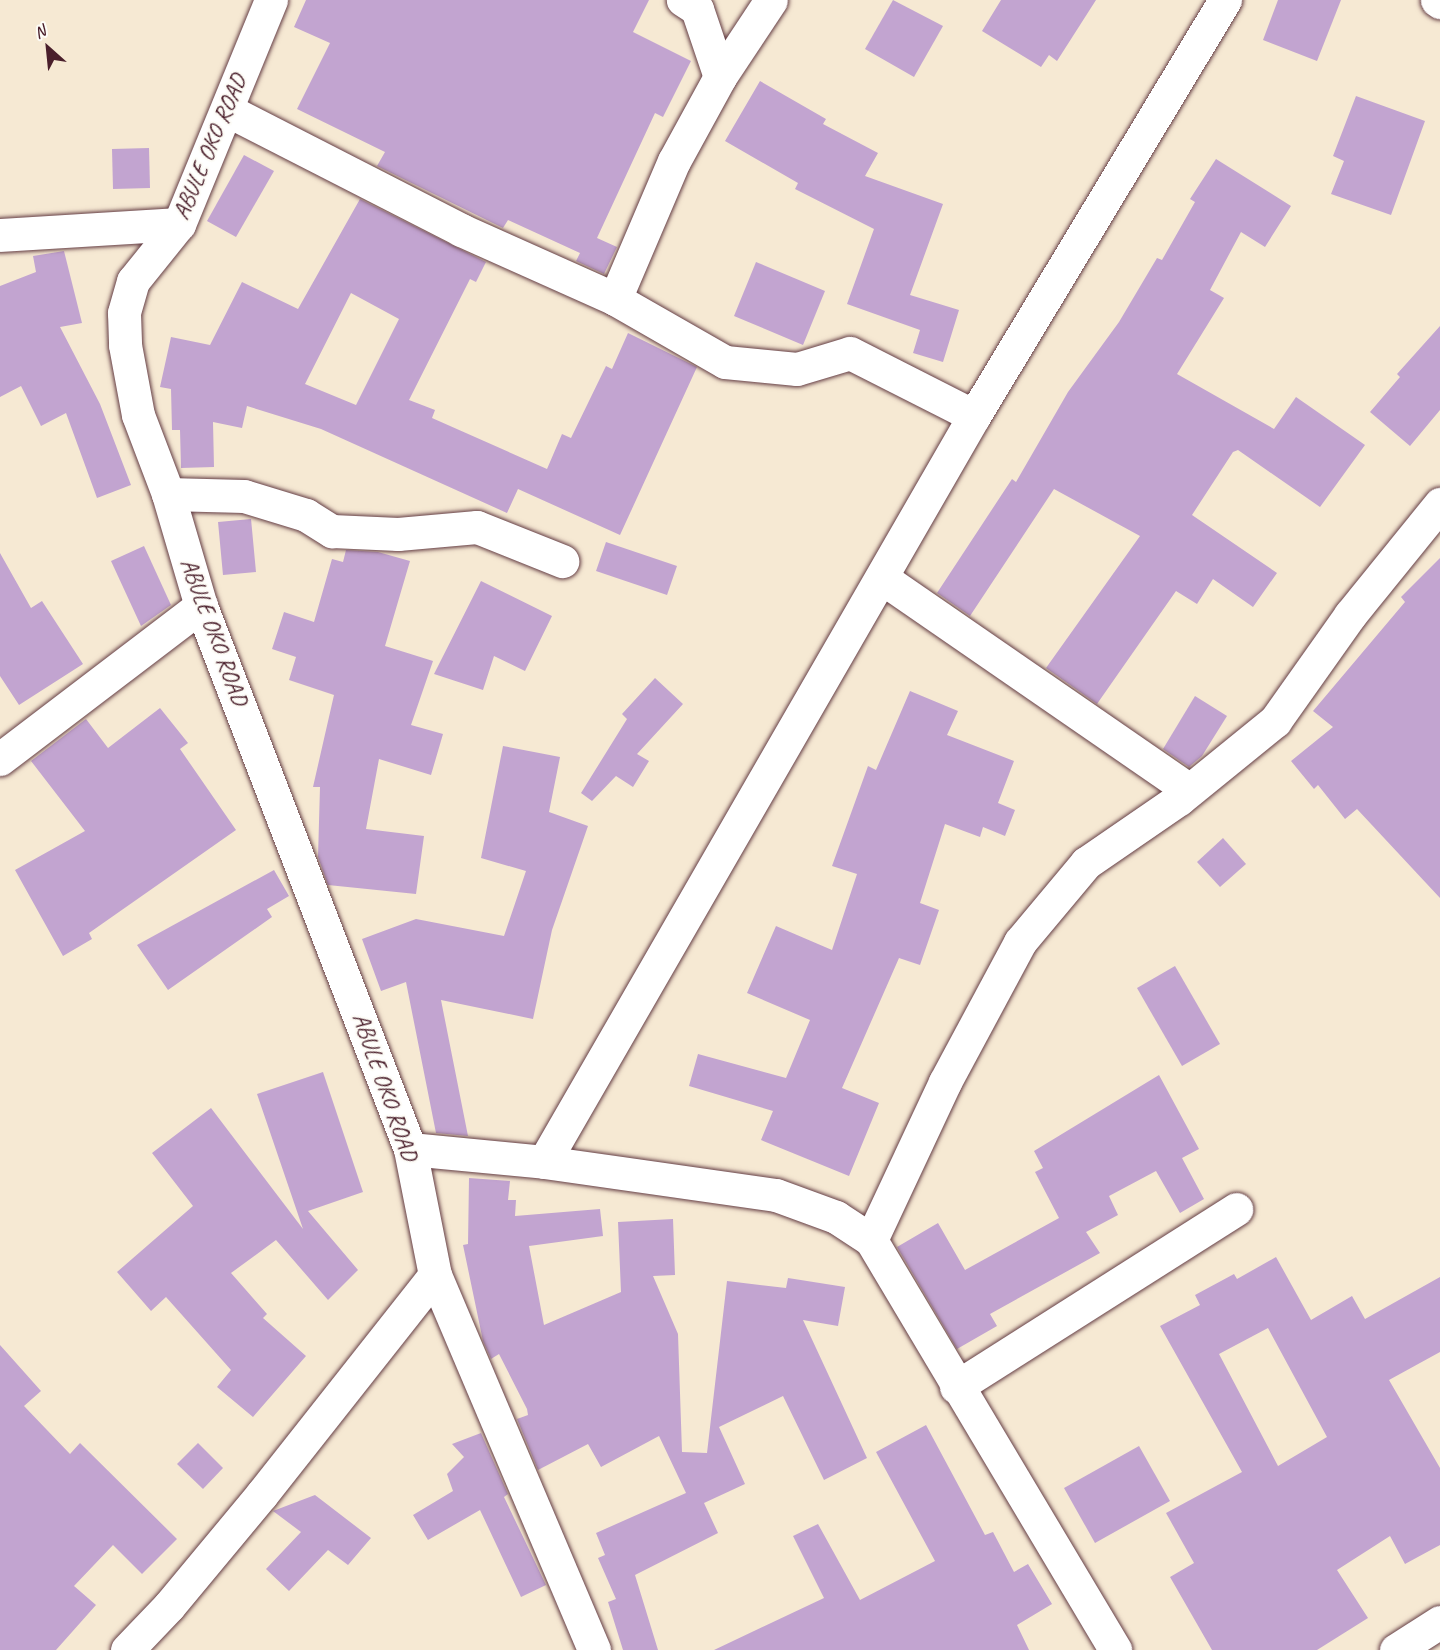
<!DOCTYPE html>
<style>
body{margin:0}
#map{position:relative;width:1440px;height:1650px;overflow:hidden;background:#f6e9d3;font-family:Caveat,sans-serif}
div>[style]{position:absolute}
.building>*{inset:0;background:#c2a4d0}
.roads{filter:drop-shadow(0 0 2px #643d44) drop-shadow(0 0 2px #643d44)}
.minor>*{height:33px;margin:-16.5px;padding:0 16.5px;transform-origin:16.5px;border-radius:16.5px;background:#fff}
span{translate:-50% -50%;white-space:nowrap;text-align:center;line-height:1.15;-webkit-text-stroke:4.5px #fdfcf7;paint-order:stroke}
.street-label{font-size:24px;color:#4a1f2b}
.north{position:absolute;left:18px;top:18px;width:60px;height:60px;-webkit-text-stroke:4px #fdfcf7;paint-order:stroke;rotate:333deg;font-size:16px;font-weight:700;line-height:24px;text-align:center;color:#4a1f2b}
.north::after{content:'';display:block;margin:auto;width:21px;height:27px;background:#4a1f2b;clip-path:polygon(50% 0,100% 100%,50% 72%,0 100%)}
</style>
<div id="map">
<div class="building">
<i style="clip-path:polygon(306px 0,649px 0,633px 32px,691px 61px,663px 117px,655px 113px,597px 238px,617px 247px,604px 274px,576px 261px,580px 253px,508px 220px,503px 228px,377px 166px,385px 152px,297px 109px,330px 43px,294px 27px)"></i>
<i style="clip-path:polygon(893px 0,943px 26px,914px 77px,865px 49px)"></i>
<i style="clip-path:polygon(1001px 0,1096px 0,1057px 61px,1049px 55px,1041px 67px,982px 31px)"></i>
<i style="clip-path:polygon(1278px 0,1341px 0,1317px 61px,1263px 40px)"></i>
<i style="clip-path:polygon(760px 81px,826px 119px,823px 124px,878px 153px,865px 176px,943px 204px,910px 295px,959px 310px,943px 362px,913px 353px,920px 330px,847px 304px,874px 229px,795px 189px,798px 183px,725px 141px)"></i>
<i style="clip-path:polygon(1356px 96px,1425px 121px,1391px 215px,1331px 194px,1344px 161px,1333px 156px)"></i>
<i style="clip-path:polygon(149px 148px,150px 188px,113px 189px,112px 149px)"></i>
<i style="clip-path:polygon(244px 155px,274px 171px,236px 237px,207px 221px)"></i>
<i style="clip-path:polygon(1216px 159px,1291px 206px,1265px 247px,1241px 232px,1210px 290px,1224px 298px,1177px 374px,1274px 429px,1296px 397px,1365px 445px,1320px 507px,1238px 450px,1233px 452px,1192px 515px,1277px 573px,1253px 607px,1213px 579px,1197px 604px,1176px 591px,1097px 704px,1046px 668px,1140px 536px,1054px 489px,970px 616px,937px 593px,1012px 479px,1016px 482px,1068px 392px,1119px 322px,1157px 258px,1162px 260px,1195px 202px,1190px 199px)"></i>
<i style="clip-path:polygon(evenodd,360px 199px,486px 262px,476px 282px,470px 279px,409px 400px,435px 410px,432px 418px,547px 469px,562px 434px,571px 438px,606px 366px,612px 369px,628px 333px,697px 367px,620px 535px,518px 489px,507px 513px,321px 429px,247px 406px,242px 428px,213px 422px,214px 467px,181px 468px,180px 430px,172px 430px,171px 389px,160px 387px,171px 337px,210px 345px,242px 282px,298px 309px,360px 199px,351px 293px,399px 319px,356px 405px,305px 384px,351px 293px)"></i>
<i style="clip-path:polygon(64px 251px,82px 323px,60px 327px,100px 404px,131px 485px,97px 498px,66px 413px,41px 426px,21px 386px,0 397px,0 286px,36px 272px,33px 256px)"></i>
<i style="clip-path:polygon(756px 262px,825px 291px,803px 345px,734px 316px)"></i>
<i style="clip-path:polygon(1440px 326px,1440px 410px,1410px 446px,1370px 412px,1400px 377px,1397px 374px)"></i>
<i style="clip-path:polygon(251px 519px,256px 572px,223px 575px,218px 522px)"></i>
<i style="clip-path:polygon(606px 542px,677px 566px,667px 595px,596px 571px)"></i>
<i style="clip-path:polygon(144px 546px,171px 605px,141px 626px,111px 561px)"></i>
<i style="clip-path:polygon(346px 550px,378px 552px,410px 561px,385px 646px,433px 661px,411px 725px,443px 734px,431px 775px,379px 759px,366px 829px,424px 836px,416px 894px,328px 885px,318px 857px,320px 787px,313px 787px,334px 695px,289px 680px,296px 657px,272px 649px,284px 612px,314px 622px,332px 559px,343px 562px)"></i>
<i style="clip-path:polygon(0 553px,31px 608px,42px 601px,83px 664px,19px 705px,0 676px)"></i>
<i style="clip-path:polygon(1440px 558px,1440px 898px,1357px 809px,1345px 819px,1318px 785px,1314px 789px,1291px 761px,1333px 727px,1313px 711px,1405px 602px,1401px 597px)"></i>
<i style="clip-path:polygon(481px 581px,552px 616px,525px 671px,494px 656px,483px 690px,434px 674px)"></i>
<i style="clip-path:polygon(655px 678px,683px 704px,637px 754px,649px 761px,633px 787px,616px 776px,592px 801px,581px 793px,627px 719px,622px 714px)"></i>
<i style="clip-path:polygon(910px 691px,958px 711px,947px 735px,1014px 761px,998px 803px,1015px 810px,1005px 836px,983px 827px,980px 837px,945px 824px,920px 903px,939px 910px,920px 965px,899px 958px,842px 1088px,879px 1103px,849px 1176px,761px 1140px,773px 1111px,689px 1086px,698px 1054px,786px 1078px,810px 1020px,747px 993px,776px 926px,832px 950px,857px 874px,832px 866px,868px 766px,876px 770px)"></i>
<i style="clip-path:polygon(1195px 696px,1227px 716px,1202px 756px,1189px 767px,1163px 749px)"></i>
<i style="clip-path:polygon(160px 708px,188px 743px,180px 749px,236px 830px,89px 933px,92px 939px,63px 956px,15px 870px,85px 831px,31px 761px,86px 719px,108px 748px)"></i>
<i style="clip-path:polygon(503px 746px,560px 757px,549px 812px,588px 826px,552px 930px,533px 1019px,441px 1000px,468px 1136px,436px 1133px,406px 982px,381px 991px,362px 939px,416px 919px,504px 936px,526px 871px,481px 858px)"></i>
<i style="clip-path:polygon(1223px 838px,1246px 864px,1220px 887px,1197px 862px)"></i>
<i style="clip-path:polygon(274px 870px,289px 896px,267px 909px,272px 917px,168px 990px,137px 945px)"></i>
<i style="clip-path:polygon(1175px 966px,1220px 1044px,1182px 1066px,1137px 988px)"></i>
<i style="clip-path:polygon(323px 1072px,363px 1192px,308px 1211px,358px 1270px,328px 1300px,276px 1240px,231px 1273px,267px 1314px,263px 1318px,306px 1356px,253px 1417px,217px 1387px,231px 1370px,166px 1297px,151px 1311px,117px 1272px,193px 1206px,152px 1153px,211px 1108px,303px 1229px,257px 1094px)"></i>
<i style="clip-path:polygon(1159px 1075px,1199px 1149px,1182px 1158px,1204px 1199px,1180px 1213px,1156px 1171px,1109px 1196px,1118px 1215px,1086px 1232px,1100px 1253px,990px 1314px,997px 1326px,957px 1349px,897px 1247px,938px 1223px,965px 1270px,1059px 1218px,1035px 1172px,1043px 1168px,1034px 1151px)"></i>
<i style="clip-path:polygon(469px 1178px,510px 1181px,508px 1200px,516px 1200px,515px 1216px,600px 1209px,603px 1236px,529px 1246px,544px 1325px,621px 1292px,618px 1222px,673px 1219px,675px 1275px,653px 1276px,678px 1334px,682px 1452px,707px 1453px,727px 1281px,786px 1288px,788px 1278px,845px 1287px,838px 1326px,803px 1320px,867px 1458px,824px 1480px,783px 1396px,719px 1427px,745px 1484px,704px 1503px,718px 1533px,635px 1575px,658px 1650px,623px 1650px,608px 1602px,616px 1599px,598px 1558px,605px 1555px,596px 1533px,686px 1493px,659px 1436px,601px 1467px,588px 1444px,538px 1470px,517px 1419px,528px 1415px,527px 1409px,499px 1354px,491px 1359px,483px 1341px,463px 1245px,468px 1244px)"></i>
<i style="clip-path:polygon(evenodd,1276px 1257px,1311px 1320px,1352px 1296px,1365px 1319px,1440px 1277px,1440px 1352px,1389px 1380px,1440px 1468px,1440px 1545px,1405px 1564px,1390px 1536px,1337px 1570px,1368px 1618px,1317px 1650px,1212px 1650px,1170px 1577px,1194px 1563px,1166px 1513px,1242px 1472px,1160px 1326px,1200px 1305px,1195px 1295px,1234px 1274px,1237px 1279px,1276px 1257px,1268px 1328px,1327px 1437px,1278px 1466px,1219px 1354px,1268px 1328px)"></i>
<i style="clip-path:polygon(0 1345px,41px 1391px,24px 1406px,70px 1454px,80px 1443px,177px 1539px,142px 1574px,113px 1545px,74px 1586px,96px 1605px,56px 1650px,0 1650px)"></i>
<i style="clip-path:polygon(926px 1425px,985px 1535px,993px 1532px,1014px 1572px,1028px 1564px,1052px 1604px,1017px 1625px,1029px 1650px,714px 1650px,824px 1598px,793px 1536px,818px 1524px,860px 1600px,935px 1561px,876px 1452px)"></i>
<i style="clip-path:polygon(481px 1433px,508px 1494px,504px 1497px,546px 1585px,521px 1597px,480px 1510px,428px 1540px,413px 1515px,453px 1491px,447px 1474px,464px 1457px,452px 1444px)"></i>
<i style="clip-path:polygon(198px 1443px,223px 1468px,203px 1489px,177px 1464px)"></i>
<i style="clip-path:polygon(1139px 1446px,1170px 1501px,1095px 1543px,1064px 1488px)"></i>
<i style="clip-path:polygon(315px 1495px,371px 1538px,348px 1565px,328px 1550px,289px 1591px,266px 1569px,301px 1532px,273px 1511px)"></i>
</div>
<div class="roads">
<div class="minor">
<i style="left:271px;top:0;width:242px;rotate:112.3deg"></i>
<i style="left:179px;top:224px;width:73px;rotate:128.9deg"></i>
<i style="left:133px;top:281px;width:33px;rotate:106deg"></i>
<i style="left:124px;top:313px;width:32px;rotate:88deg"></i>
<i style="left:125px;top:345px;width:71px;rotate:79.5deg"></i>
<i style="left:138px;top:415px;width:85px;rotate:69.2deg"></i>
<i style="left:168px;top:494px;width:117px;rotate:73.6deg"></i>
<i style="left:201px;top:606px;width:582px;rotate:68.95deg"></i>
<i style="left:410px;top:1149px;width:128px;rotate:78.8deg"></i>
<i style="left:435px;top:1275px;width:407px;rotate:67deg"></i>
<i style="left:1437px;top:0;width:4px;rotate:34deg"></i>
<i style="left:720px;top:77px;width:92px;rotate:-56.5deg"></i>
<i style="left:227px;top:110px;width:263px;rotate:27.1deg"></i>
<i style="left:461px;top:230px;width:169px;rotate:24.1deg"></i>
<i style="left:615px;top:299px;width:127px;rotate:29.8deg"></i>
<i style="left:725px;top:362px;width:72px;rotate:5.6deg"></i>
<i style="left:797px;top:369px;width:55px;rotate:-16.8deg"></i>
<i style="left:850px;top:353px;width:139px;rotate:26.9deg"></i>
<i style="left:0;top:235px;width:179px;rotate:-3.5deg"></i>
<i style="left:615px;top:299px;width:150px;rotate:-66.9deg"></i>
<i style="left:674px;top:161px;width:96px;rotate:-61.3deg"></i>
<i style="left:720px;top:77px;width:72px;rotate:-108.7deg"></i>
<i style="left:697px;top:9px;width:17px;rotate:-147deg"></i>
<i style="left:168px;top:494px;width:76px;rotate:1.5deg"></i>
<i style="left:244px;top:496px;width:65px;rotate:17deg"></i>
<i style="left:306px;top:515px;width:31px;rotate:32deg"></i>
<i style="left:332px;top:531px;width:66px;rotate:2.6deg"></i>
<i style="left:398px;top:534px;width:79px;rotate:-5.1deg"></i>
<i style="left:477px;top:527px;width:92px;rotate:21.8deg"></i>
<i style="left:882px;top:578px;width:373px;rotate:34.6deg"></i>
<i style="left:0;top:759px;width:253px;rotate:-37.3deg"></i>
<i style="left:410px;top:1149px;width:135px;rotate:5.5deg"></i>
<i style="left:544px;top:1162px;width:234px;rotate:8.1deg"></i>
<i style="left:776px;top:1195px;width:64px;rotate:20.1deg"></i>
<i style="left:836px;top:1217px;width:42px;rotate:33.3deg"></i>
<i style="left:871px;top:1240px;width:477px;rotate:59.2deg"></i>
<i style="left:544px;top:1162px;width:861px;rotate:-60.04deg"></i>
<i style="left:974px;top:416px;width:486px;rotate:-58.9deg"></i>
<i style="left:871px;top:1240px;width:174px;rotate:-64.9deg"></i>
<i style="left:945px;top:1082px;width:159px;rotate:-61.8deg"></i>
<i style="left:1020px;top:942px;width:103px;rotate:-50.1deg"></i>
<i style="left:1086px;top:863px;width:113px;rotate:-34.5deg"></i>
<i style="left:1179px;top:799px;width:124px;rotate:-39.1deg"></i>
<i style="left:1275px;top:721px;width:130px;rotate:-54.7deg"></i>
<i style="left:1350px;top:615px;width:143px;rotate:-51deg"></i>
<i style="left:956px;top:1387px;width:332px;rotate:-32.4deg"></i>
<i style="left:127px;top:1650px;width:61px;rotate:-46.3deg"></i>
<i style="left:169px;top:1606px;width:146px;rotate:-50.3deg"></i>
<i style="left:262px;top:1494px;width:279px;rotate:-51.7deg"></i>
<i style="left:1396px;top:1650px;width:52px;rotate:-32.5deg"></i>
</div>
</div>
<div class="street-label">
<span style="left:210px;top:147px;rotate:-67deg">ABULE OKO ROAD</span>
<span style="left:214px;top:632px;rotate:70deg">ABULE OKO ROAD</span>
<span style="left:385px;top:1087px;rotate:71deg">ABULE OKO ROAD</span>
</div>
<div class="north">N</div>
</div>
